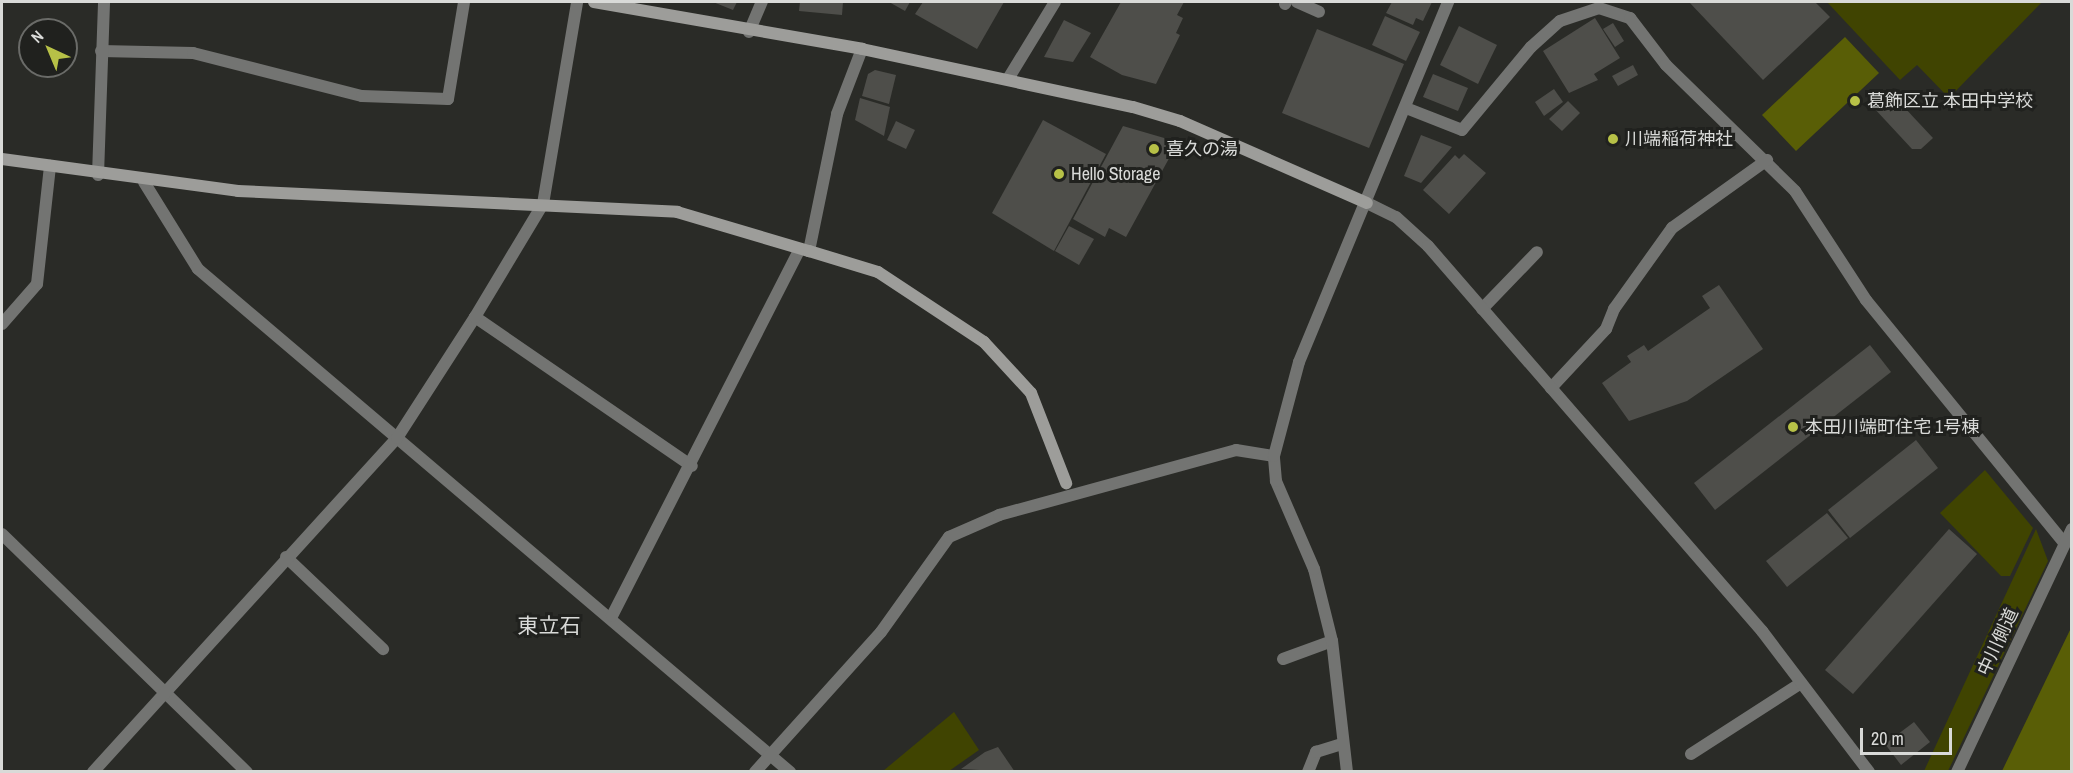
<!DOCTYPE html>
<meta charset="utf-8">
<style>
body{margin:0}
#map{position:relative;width:2073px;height:773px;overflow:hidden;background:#2a2b27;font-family:"Archivo Narrow","Noto Sans JP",sans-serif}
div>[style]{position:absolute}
.green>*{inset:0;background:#404401}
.water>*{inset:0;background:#595e06}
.building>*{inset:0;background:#4e4e4a}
.lane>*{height:12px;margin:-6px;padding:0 6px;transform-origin:6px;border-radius:6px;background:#737472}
.street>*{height:12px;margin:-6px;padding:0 6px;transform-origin:6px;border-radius:6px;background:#737472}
.secondary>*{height:12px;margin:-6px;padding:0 6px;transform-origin:6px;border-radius:6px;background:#9d9d9a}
.dots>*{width:16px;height:16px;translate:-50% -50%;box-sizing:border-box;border:3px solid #20211e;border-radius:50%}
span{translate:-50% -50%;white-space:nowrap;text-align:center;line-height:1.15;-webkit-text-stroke:6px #20211e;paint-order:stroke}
.poi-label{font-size:18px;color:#d9dad8}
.left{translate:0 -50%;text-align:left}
.street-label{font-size:18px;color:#d9dad8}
.quarter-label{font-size:21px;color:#d9dad8}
.frame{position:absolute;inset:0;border:3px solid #d9dad8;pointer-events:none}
.north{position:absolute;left:18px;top:18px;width:60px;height:60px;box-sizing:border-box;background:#20211e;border:2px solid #6a6b68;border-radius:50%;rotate:316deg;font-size:16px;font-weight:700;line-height:24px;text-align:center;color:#d9dad8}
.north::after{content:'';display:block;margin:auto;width:21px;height:27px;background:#b7c147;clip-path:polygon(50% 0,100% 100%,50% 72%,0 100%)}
.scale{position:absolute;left:1860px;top:728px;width:92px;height:27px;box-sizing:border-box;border:3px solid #d9dad8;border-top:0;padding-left:8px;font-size:18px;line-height:21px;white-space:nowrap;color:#d9dad8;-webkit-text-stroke:4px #20211e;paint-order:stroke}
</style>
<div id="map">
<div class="green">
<i style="clip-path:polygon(1827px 2px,2042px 2px,1949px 98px,1917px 65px,1900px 80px)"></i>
<i style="clip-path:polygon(1985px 470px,2033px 528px,2010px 576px,2001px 576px,1940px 513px)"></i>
<i style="clip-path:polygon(2036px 529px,2048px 561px,1948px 771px,1924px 771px)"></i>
<i style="clip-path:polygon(954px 712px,979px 750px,949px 771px,883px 771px)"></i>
</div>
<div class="water">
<i style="clip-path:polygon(1845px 37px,1879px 73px,1796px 151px,1762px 115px)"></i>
<i style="clip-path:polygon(2071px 628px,2071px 771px,2002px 771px)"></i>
</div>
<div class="building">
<i style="clip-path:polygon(713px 2px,737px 2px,733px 10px)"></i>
<i style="clip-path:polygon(800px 2px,843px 2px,842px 15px,799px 11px)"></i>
<i style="clip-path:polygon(889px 2px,910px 2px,905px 11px)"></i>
<i style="clip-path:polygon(923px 2px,1004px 2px,977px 49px,915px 14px)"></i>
<i style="clip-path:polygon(1121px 2px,1184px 2px,1177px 15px,1183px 18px,1176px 33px,1180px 35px,1156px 84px,1122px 75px,1090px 57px)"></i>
<i style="clip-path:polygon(1392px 2px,1432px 2px,1423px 21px,1416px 18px,1413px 25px,1386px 13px)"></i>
<i style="clip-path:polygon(1689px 2px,1815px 2px,1830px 17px,1763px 80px)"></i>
<i style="clip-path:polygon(1385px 16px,1420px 32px,1406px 61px,1372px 45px)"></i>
<i style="clip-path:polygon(1595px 18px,1620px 58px,1594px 74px,1598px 80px,1569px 93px,1543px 51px)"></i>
<i style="clip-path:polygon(1064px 20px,1091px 33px,1073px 62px,1044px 57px)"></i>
<i style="clip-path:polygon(1613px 23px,1624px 41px,1615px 47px,1603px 29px)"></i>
<i style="clip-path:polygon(1459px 26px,1497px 45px,1478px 84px,1440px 65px)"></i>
<i style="clip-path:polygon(1317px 29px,1404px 64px,1369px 148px,1282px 113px)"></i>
<i style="clip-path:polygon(1633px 65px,1638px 75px,1618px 86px,1612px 76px)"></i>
<i style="clip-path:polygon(875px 70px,896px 75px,889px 104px,862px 96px,868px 74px)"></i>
<i style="clip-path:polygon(1433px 74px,1468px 88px,1458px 111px,1423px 97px)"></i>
<i style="clip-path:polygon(1554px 89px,1563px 102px,1544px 116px,1535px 102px)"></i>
<i style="clip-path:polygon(1889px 91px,1933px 138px,1921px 149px,1912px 149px,1873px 107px)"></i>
<i style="clip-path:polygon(860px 98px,890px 107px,884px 136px,855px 120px)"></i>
<i style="clip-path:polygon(1568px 101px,1580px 113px,1562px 131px,1549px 119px)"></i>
<i style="clip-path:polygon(1043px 120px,1106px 154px,1054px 251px,992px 213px)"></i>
<i style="clip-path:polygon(896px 121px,915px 130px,906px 149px,887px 140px)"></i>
<i style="clip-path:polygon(1123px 126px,1178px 142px,1126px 237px,1109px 228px,1105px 237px,1073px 219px)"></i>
<i style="clip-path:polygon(1613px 132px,1619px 138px,1611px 146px,1605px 140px)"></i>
<i style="clip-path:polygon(1421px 135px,1452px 147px,1421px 183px,1404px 176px)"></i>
<i style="clip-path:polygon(1464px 154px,1486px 173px,1449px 214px,1423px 190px,1455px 155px,1459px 159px)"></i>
<i style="clip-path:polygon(1069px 226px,1094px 239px,1079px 265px,1055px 251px)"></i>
<i style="clip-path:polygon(1719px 285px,1763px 349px,1687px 401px,1629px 421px,1602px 383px,1631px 362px,1627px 356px,1644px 345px,1648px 351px,1710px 308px,1702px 296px)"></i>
<i style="clip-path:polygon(1870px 345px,1891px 372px,1715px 510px,1694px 483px)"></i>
<i style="clip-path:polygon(1916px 440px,1938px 468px,1850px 538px,1828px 510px)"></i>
<i style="clip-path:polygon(1827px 513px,1848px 538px,1787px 587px,1766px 561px)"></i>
<i style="clip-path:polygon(1949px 529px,1977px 554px,1853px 694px,1825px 670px)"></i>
<i style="clip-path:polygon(1914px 722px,1930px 742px,1901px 765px,1885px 744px)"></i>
<i style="clip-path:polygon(998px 747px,1015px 772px,961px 769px,985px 752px)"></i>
</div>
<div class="lane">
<i style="left:1297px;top:2px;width:24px;rotate:24deg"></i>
<i style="left:1285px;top:4px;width:2px;rotate:-63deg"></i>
<i style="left:101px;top:51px;width:92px;rotate:1.2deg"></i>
<i style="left:193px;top:53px;width:174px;rotate:14.3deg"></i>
<i style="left:362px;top:96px;width:86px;rotate:2deg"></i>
<i style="left:448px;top:99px;width:98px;rotate:-80.6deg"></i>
<i style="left:1406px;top:108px;width:60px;rotate:21.4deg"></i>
<i style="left:1462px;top:130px;width:108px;rotate:-50.3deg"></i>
<i style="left:1531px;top:47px;width:39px;rotate:-42deg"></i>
<i style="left:1560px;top:21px;width:41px;rotate:-18.4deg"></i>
<i style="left:1599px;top:8px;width:33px;rotate:18deg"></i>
<i style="left:1630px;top:18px;width:59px;rotate:52.5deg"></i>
<i style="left:1666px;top:65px;width:180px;rotate:44.3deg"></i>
<i style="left:1795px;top:191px;width:130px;rotate:56.9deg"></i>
<i style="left:1866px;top:300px;width:313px;rotate:50.8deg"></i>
<i style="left:1482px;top:309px;width:79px;rotate:-46deg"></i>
<i style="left:475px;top:317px;width:263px;rotate:34.5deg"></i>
<i style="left:2px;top:324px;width:53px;rotate:-48.8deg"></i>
<i style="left:37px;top:284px;width:119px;rotate:-83.7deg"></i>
<i style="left:1551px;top:388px;width:81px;rotate:-47deg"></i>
<i style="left:1606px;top:329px;width:22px;rotate:-68deg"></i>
<i style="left:1614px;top:309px;width:100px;rotate:-54.4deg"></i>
<i style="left:1672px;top:228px;width:117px;rotate:-35.6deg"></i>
<i style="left:286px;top:557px;width:134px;rotate:43.5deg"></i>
<i style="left:1283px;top:659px;width:52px;rotate:-20.2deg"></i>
<i style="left:1691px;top:754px;width:131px;rotate:-32.8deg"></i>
<i style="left:1308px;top:772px;width:22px;rotate:-68deg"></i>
<i style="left:1316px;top:752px;width:27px;rotate:-17deg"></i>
</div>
<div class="street">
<i style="left:749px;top:32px;width:33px;rotate:-67deg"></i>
<i style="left:1008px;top:79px;width:90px;rotate:-58.6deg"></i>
<i style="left:98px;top:175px;width:173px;rotate:-88deg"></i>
<i style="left:144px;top:182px;width:102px;rotate:58.2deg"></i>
<i style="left:198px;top:269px;width:777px;rotate:40.35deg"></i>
<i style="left:1367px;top:203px;width:32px;rotate:26deg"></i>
<i style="left:1396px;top:217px;width:43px;rotate:42.2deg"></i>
<i style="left:1428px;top:246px;width:510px;rotate:49.06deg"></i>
<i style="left:1762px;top:631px;width:177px;rotate:52.8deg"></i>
<i style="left:809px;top:251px;width:140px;rotate:-78.4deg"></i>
<i style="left:837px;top:114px;width:70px;rotate:-69deg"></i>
<i style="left:2px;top:534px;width:342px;rotate:44.2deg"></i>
<i style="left:612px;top:616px;width:412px;rotate:-62.9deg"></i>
<i style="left:93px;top:772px;width:452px;rotate:-47.7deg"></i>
<i style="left:397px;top:438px;width:144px;rotate:-57.2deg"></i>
<i style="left:475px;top:317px;width:132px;rotate:-59deg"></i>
<i style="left:543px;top:204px;width:205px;rotate:-80.4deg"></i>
<i style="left:755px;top:772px;width:188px;rotate:-48deg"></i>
<i style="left:881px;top:632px;width:117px;rotate:-54.4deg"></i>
<i style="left:949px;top:537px;width:55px;rotate:-23.7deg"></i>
<i style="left:999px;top:515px;width:246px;rotate:-15.3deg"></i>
<i style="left:1236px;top:450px;width:38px;rotate:9deg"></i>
<i style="left:1347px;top:772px;width:132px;rotate:-96.5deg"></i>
<i style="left:1332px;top:641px;width:74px;rotate:-104deg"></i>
<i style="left:1314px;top:569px;width:96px;rotate:-113.4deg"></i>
<i style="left:1276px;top:481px;width:25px;rotate:-95deg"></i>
<i style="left:1274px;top:456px;width:97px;rotate:-75.1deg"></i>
<i style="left:1299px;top:362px;width:390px;rotate:-67.5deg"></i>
<i style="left:1957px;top:772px;width:269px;rotate:-64.7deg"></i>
</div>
<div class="secondary">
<i style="left:594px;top:2px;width:272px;rotate:9.9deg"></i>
<i style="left:862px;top:49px;width:277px;rotate:12.1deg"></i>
<i style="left:1133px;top:107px;width:49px;rotate:16.6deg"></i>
<i style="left:1180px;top:121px;width:204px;rotate:23.7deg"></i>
<i style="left:2px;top:159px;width:238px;rotate:7.7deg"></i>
<i style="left:238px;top:191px;width:440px;rotate:2.7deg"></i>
<i style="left:677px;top:212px;width:138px;rotate:16.5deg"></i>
<i style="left:809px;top:251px;width:72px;rotate:16.9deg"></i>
<i style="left:878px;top:272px;width:127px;rotate:33.4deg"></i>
<i style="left:984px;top:342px;width:69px;rotate:47.3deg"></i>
<i style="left:1031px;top:393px;width:97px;rotate:68.7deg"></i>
</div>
<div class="dots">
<i style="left:1855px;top:101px;background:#b7c147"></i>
<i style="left:1613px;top:139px;background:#b7c147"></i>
<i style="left:1154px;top:149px;background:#b7c147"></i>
<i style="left:1059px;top:174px;background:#b7c147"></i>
<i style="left:1793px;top:427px;background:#b7c147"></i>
</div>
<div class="poi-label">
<span class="left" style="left:1867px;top:101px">葛飾区立 本田中学校</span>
<span class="left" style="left:1625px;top:139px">川端稲荷神社</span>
<span class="left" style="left:1166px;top:149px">喜久の湯</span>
<span class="left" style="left:1071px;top:174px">Hello Storage</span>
<span class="left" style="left:1805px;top:427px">本田川端町住宅 1号棟</span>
</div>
<div class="street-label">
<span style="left:1998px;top:642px;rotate:-65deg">中川側道</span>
</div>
<div class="quarter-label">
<span style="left:549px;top:626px">東立石</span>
</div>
<div class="frame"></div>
<div class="north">N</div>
<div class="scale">20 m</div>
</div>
